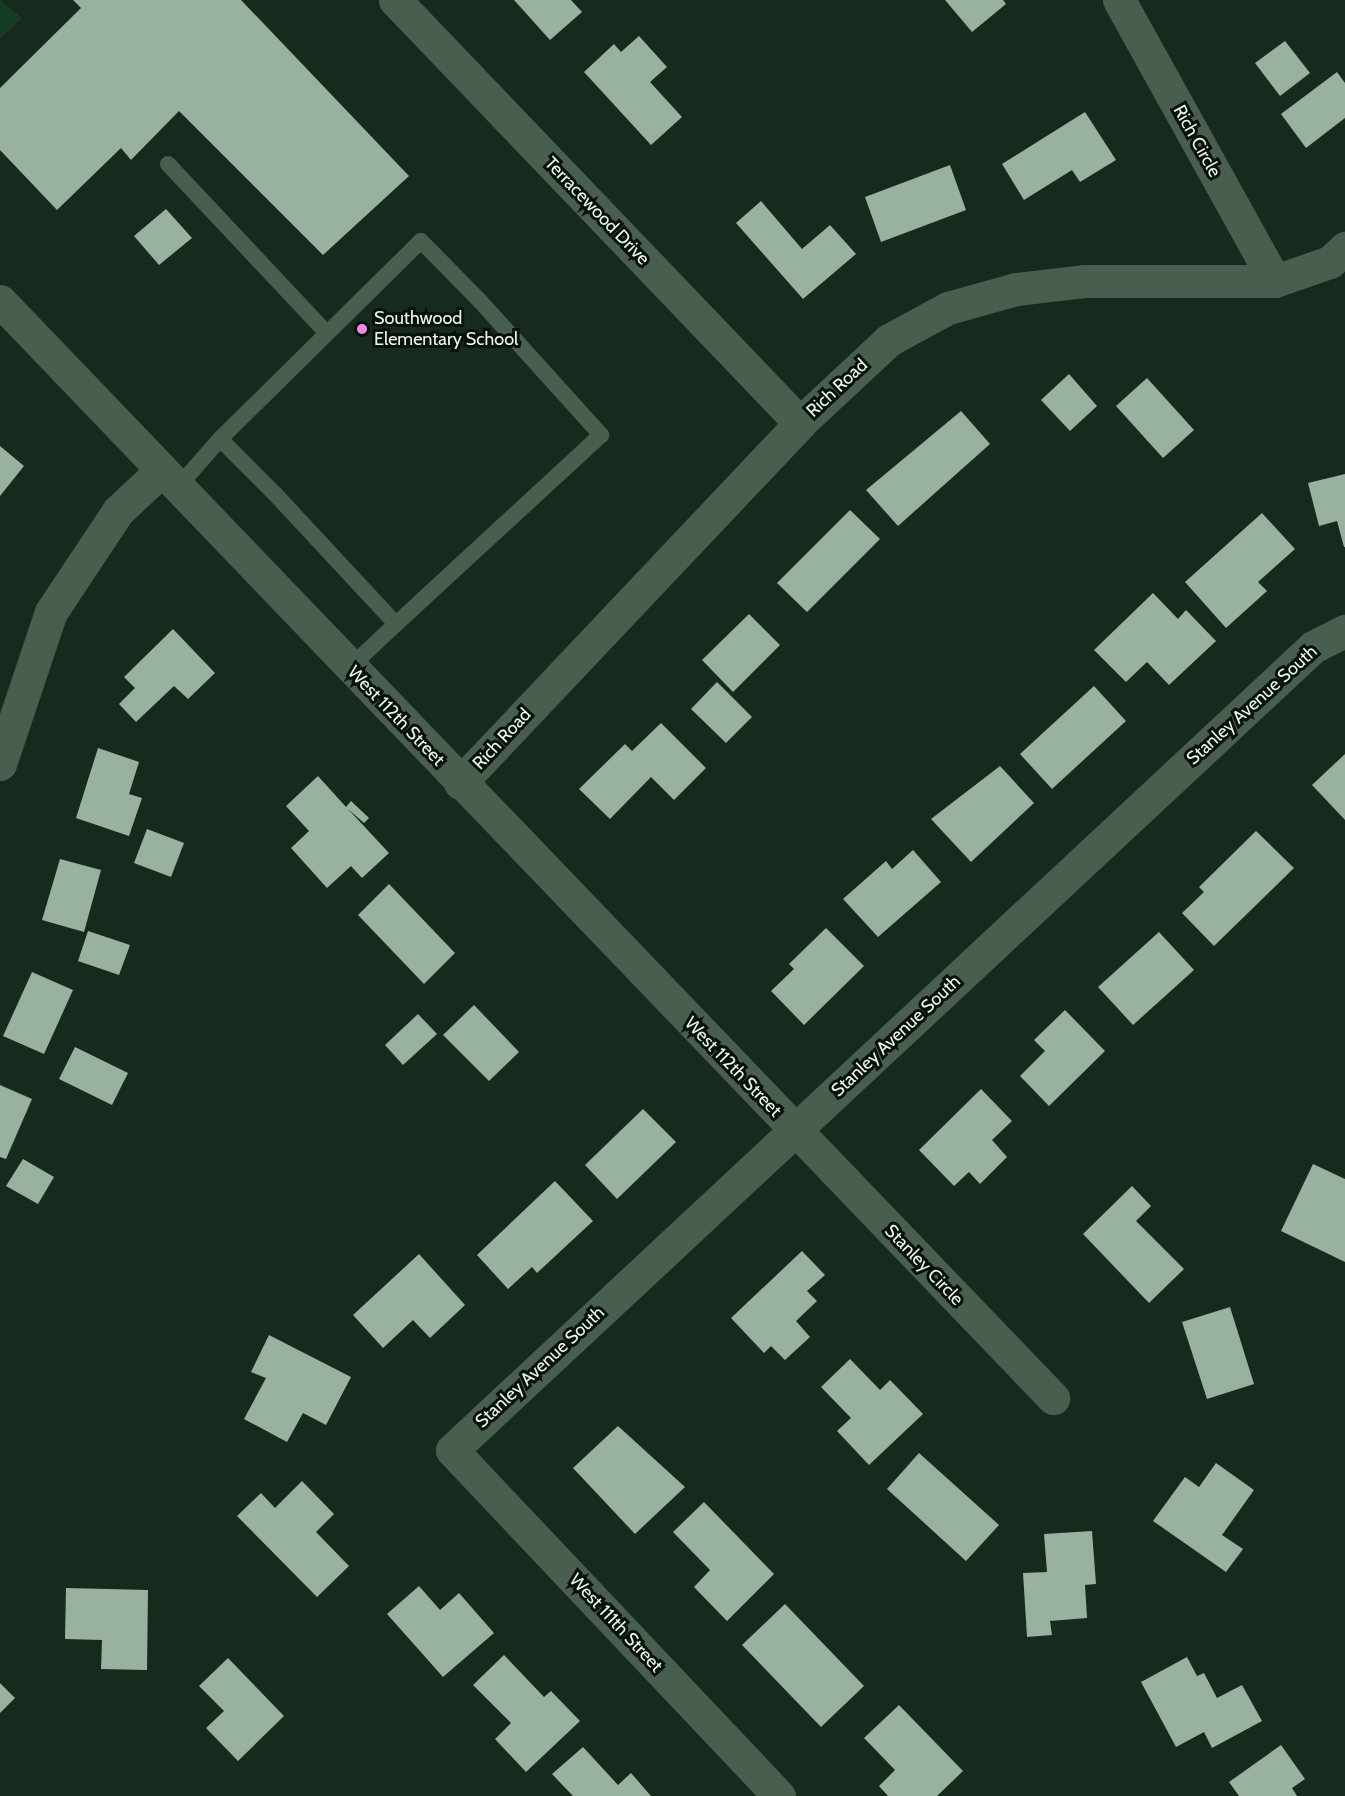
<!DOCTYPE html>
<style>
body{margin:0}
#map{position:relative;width:1345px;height:1796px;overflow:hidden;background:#162b1d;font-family:Cabin,sans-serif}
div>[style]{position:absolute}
.green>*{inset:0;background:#143d24}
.building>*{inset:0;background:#99b19f}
.service>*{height:16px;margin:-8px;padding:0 8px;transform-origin:8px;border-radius:8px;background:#485e4e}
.minor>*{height:33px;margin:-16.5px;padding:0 16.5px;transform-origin:16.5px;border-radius:16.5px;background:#485e4e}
.dots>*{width:16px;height:16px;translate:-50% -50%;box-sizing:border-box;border:3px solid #08110b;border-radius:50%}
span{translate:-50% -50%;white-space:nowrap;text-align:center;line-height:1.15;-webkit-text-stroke:6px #08110b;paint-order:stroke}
.street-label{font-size:18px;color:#ebf8ef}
.poi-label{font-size:18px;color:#ebf8ef}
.left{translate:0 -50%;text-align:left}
</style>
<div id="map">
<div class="green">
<i style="clip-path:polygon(0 0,22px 18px,0 39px)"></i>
</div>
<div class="building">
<i style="clip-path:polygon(73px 0,241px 0,409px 176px,323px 255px,179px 111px,131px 160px,121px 148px,57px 210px,0 150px,0 88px,81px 8px)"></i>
<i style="clip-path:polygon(514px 0,571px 0,582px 12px,550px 40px)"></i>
<i style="clip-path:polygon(945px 0,1003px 0,1006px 4px,972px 32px)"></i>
<i style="clip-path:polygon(639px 36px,667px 67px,650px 82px,682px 117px,651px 145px,584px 72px,614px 44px,621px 52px)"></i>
<i style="clip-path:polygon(1285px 41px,1310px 73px,1280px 96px,1255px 63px)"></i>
<i style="clip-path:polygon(1337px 72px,1345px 83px,1345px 118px,1306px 148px,1281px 114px)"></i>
<i style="clip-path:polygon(1085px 112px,1116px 160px,1080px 182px,1072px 170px,1024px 200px,1002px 164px)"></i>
<i style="clip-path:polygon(950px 165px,966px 210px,881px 242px,865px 197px)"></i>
<i style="clip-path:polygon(761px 201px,802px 249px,830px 225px,856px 254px,803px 299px,736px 223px)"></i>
<i style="clip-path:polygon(166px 209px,192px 238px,159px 265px,134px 236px)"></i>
<i style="clip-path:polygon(1069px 374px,1097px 406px,1070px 431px,1041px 400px)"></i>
<i style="clip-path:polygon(1147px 378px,1194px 430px,1163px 458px,1116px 406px)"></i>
<i style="clip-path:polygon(961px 411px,990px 444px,898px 526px,866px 490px)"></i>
<i style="clip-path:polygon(0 446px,24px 466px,0 496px)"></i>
<i style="clip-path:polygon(1345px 474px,1345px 547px,1344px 547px,1337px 521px,1319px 526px,1308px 483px)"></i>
<i style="clip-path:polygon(850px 510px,880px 539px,807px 612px,777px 583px)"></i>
<i style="clip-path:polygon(1262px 513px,1295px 549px,1258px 582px,1267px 591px,1226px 628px,1185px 582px)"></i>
<i style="clip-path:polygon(1153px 593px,1178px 619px,1186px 610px,1216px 641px,1169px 685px,1147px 662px,1126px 682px,1094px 650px)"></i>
<i style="clip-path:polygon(749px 614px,780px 645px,733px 692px,702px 660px)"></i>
<i style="clip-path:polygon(173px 629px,215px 673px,188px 699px,174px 686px,136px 722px,119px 704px,135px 688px,124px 677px)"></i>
<i style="clip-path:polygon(717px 682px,752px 717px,726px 743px,691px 709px)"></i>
<i style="clip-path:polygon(1094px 686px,1126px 721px,1052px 789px,1020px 754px)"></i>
<i style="clip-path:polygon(661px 723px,706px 768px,674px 800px,651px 777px,610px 819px,579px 789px,625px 744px,632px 751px)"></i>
<i style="clip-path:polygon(98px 748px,139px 762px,129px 794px,142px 798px,129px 836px,76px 818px)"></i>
<i style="clip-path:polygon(1345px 754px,1345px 820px,1312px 785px)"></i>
<i style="clip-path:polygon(1000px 766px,1034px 803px,971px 862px,931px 819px)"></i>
<i style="clip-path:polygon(318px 776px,346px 807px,351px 801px,369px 818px,364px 823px,348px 809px,389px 853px,362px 878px,351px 866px,327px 888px,291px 848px,309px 831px,286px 806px)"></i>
<i style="clip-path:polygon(147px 829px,184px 843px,171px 877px,134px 863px)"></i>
<i style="clip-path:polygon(1256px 831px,1294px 868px,1214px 946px,1182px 913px,1204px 892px,1199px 887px)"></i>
<i style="clip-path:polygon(913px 850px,941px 882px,878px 937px,843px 899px,886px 861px,892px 869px)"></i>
<i style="clip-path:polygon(60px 859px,101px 870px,84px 932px,42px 920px)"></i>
<i style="clip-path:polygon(389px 884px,455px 953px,424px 984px,358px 915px)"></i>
<i style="clip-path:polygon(826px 928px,864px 966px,804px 1025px,771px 991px,794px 969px,789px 964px)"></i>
<i style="clip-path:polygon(88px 931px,130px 945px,119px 975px,78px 961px)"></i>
<i style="clip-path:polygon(1159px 932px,1194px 970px,1133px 1025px,1098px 987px)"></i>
<i style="clip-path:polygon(32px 972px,73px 990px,44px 1054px,3px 1036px)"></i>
<i style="clip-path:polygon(474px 1005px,519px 1052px,489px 1081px,443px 1035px)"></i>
<i style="clip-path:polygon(1065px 1010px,1105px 1051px,1049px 1106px,1020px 1076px,1045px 1051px,1034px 1040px)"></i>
<i style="clip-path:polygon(418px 1014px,437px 1034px,403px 1065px,385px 1045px)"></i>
<i style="clip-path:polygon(75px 1047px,128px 1073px,112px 1105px,59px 1079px)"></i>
<i style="clip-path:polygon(0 1085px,32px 1099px,6px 1159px,0 1157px)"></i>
<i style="clip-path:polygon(981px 1089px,1012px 1121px,992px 1140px,1007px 1157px,980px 1184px,969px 1172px,954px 1186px,919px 1150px)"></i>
<i style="clip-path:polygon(643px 1109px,676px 1142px,617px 1199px,585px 1165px)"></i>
<i style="clip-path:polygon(23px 1159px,54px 1177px,38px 1204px,6px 1186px)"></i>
<i style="clip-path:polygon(1313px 1164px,1345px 1179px,1345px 1262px,1281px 1231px)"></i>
<i style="clip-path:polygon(555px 1181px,593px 1221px,537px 1273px,532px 1267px,508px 1289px,477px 1255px)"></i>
<i style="clip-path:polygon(1132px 1186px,1151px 1206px,1136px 1221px,1184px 1269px,1149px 1303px,1083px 1234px)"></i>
<i style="clip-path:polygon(802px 1251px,825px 1275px,807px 1291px,817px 1301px,796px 1321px,810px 1337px,785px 1360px,771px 1346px,764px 1353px,731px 1318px)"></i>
<i style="clip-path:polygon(419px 1254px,465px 1305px,430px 1338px,413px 1320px,383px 1348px,353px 1315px)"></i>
<i style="clip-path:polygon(1230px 1307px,1254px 1384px,1207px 1399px,1182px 1322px)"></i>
<i style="clip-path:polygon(269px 1335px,351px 1377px,326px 1425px,303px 1413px,287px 1442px,244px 1419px,266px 1378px,251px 1372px)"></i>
<i style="clip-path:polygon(850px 1359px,880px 1390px,890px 1380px,923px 1414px,869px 1465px,837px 1431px,851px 1418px,821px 1387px)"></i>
<i style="clip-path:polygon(618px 1426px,685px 1487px,635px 1534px,573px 1468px)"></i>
<i style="clip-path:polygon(919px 1453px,999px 1525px,966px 1561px,887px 1489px)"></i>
<i style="clip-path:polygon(1216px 1463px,1254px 1490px,1222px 1535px,1243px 1549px,1226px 1572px,1153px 1521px,1185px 1477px,1199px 1487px)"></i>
<i style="clip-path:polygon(302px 1481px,334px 1514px,316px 1532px,349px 1566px,317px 1597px,237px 1516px,261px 1493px,275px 1508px)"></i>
<i style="clip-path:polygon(704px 1502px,774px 1574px,727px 1621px,694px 1587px,710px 1570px,673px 1532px)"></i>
<i style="clip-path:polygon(1092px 1531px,1096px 1584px,1085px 1585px,1087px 1618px,1050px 1621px,1052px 1635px,1027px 1637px,1023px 1573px,1047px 1572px,1044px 1534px)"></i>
<i style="clip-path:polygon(419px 1586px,440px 1610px,459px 1593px,494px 1633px,443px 1677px,387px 1614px)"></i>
<i style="clip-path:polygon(66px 1588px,148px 1590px,147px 1670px,101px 1669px,102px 1640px,65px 1639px)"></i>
<i style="clip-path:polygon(785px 1604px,864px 1686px,821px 1727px,742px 1645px)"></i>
<i style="clip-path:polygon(504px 1655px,544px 1697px,551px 1691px,580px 1721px,526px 1772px,495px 1739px,511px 1723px,473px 1685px)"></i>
<i style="clip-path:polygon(1187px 1657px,1197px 1676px,1204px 1673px,1217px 1698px,1242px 1685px,1262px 1721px,1212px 1748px,1204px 1732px,1176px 1747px,1141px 1682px)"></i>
<i style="clip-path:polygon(228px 1658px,284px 1716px,238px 1761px,206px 1728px,224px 1711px,199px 1686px)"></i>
<i style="clip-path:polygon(0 1683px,15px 1698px,0 1713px)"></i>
<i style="clip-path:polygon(899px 1705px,963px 1771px,937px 1796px,888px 1796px,879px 1786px,895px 1770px,864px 1738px)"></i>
<i style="clip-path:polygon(1281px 1745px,1305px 1779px,1292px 1788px,1297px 1796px,1239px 1796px,1229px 1782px)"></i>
<i style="clip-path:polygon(583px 1747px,618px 1785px,631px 1773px,651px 1796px,573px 1796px,552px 1774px)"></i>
</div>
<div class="service">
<i style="left:168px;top:164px;width:231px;rotate:46.8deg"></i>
<i style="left:220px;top:439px;width:282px;rotate:-44.6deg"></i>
<i style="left:421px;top:241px;width:84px;rotate:45.5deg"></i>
<i style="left:480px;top:301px;width:181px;rotate:47.9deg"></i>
<i style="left:601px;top:435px;width:279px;rotate:137.3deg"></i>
<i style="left:178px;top:487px;width:64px;rotate:-48.8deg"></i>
<i style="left:220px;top:439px;width:79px;rotate:45deg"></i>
<i style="left:276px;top:495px;width:176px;rotate:47.1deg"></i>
<i style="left:396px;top:624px;width:63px;rotate:136.9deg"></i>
</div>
<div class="minor">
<i style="left:395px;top:0;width:586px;rotate:46.25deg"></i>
<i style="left:1119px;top:0;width:321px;rotate:61deg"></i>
<i style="left:0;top:301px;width:1521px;rotate:46.17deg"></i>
<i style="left:0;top:764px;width:160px;rotate:-71.5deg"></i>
<i style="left:51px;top:612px;width:121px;rotate:-56.4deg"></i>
<i style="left:118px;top:511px;width:60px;rotate:-43deg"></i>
<i style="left:460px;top:783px;width:495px;rotate:-46.6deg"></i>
<i style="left:800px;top:423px;width:122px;rotate:-43deg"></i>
<i style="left:889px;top:340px;width:67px;rotate:-28.5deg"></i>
<i style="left:948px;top:308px;width:71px;rotate:-15.6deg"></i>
<i style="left:1016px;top:289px;width:68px;rotate:-6.7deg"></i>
<i style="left:1084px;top:281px;width:191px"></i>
<i style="left:1275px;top:281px;width:58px;rotate:-19.1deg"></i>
<i style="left:1330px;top:262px;width:21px;rotate:-43deg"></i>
<i style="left:779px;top:1796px;width:476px;rotate:-133.4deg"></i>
<i style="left:452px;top:1450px;width:1177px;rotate:-43deg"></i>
<i style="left:1313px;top:647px;width:36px;rotate:-27deg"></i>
</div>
<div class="dots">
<i style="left:362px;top:329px;background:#fa87e8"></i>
</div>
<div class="street-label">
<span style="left:1197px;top:141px;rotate:61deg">Rich Circle</span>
<span style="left:597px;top:211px;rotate:46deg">Terracewood Drive</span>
<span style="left:837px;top:388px;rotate:-43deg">Rich Road</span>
<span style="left:1252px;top:705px;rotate:-42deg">Stanley Avenue South</span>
<span style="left:396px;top:716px;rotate:46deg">West 112th Street</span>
<span style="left:502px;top:739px;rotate:-47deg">Rich Road</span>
<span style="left:896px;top:1036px;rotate:-43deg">Stanley Avenue South</span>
<span style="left:733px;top:1067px;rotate:46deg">West 112th Street</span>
<span style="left:924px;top:1265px;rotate:46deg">Stanley Circle</span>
<span style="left:540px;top:1367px;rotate:-43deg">Stanley Avenue South</span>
<span style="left:616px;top:1623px;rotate:47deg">West 111th Street</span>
</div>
<div class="poi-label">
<span class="left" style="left:374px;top:329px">Southwood<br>Elementary School</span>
</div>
</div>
